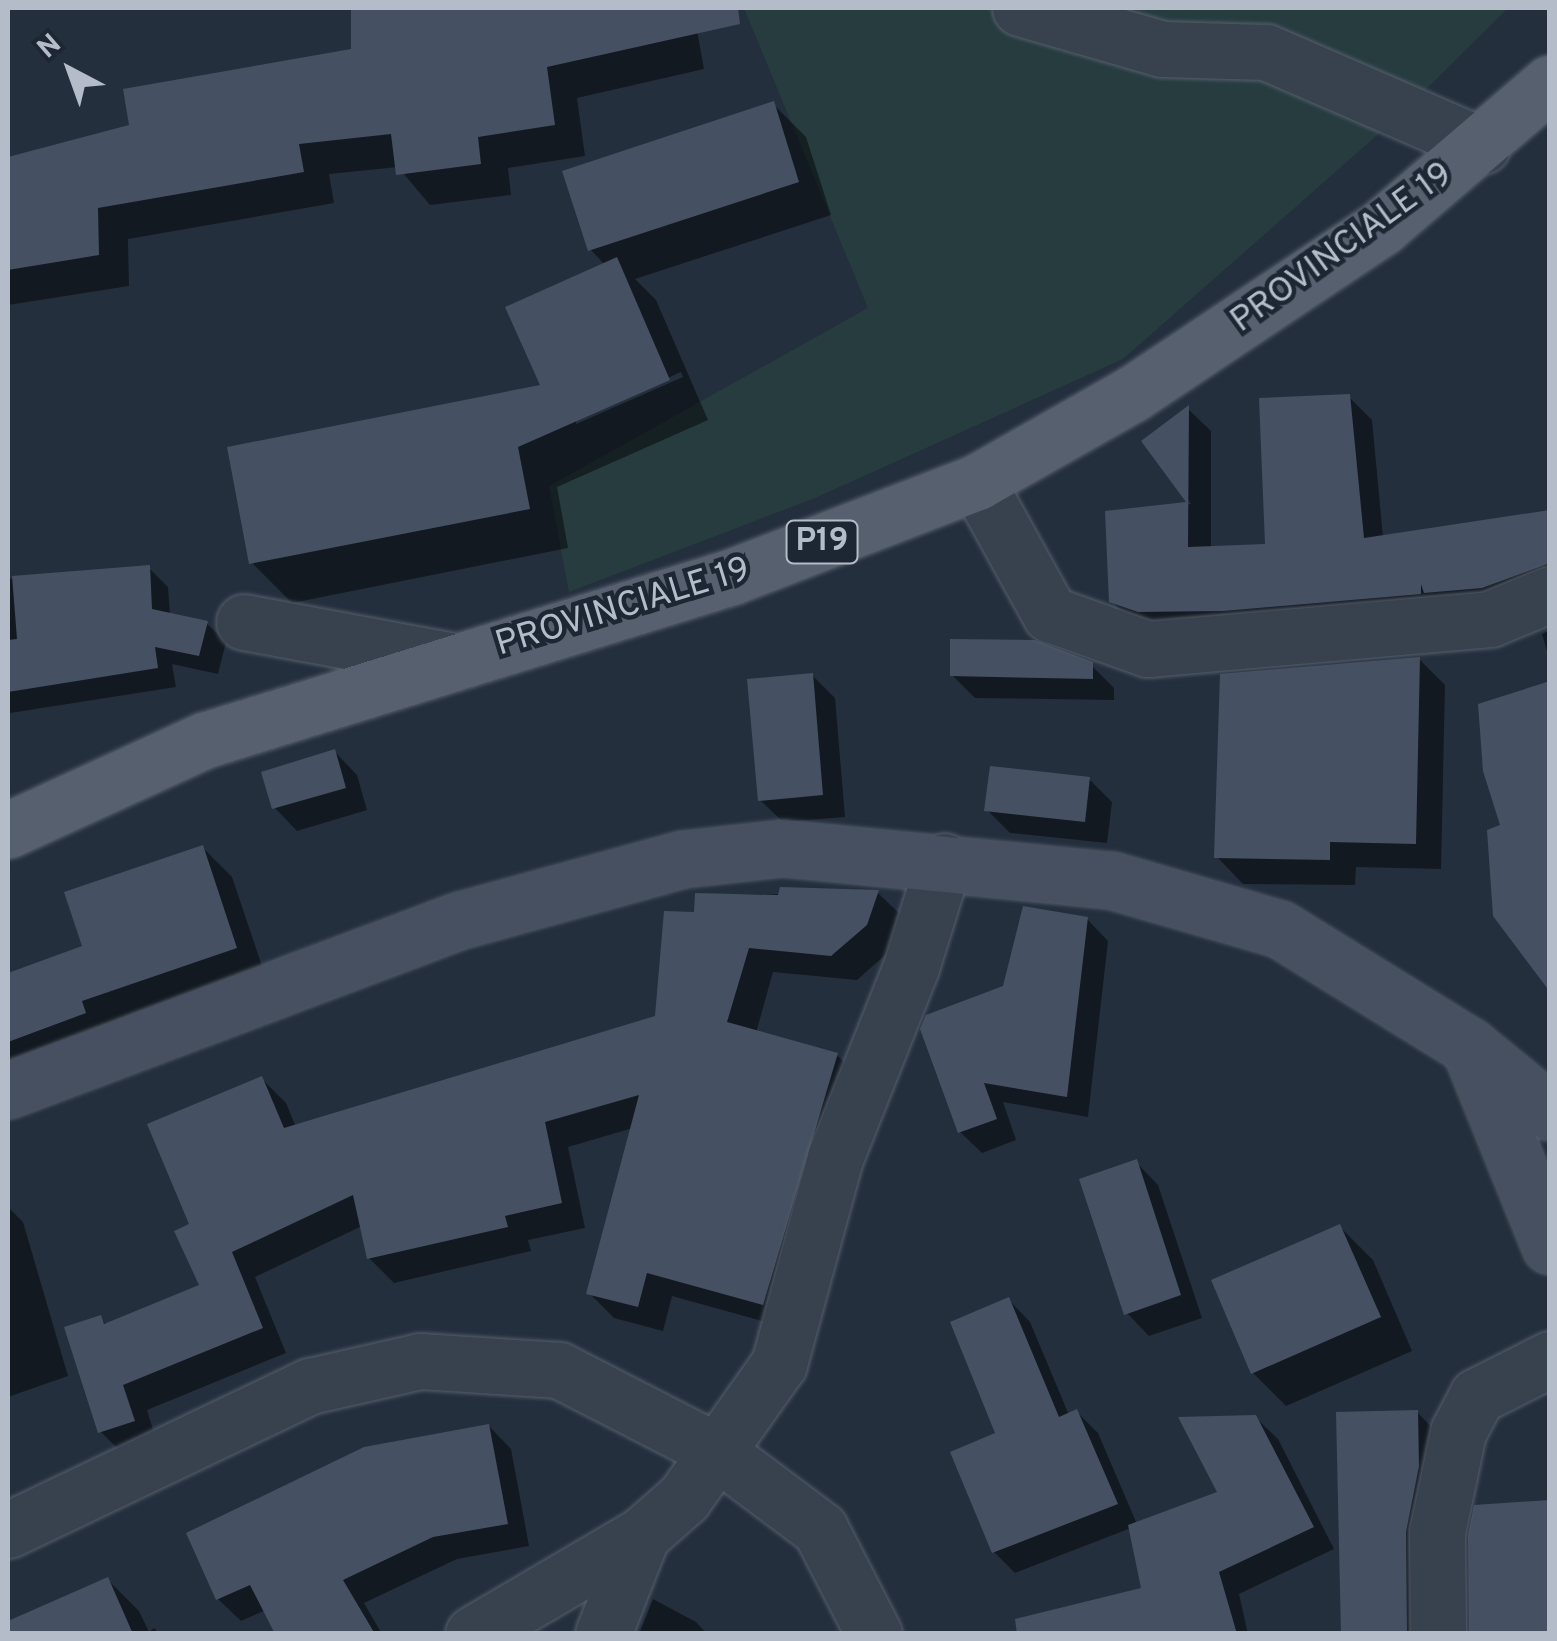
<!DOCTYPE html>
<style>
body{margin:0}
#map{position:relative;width:1557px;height:1641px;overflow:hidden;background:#242f3e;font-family:Overpass,sans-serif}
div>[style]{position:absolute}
.green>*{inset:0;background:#263c3f}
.shadow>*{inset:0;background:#0007}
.building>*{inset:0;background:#455162}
.roads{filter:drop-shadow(0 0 2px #565f6c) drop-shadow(0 0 2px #565f6c)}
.street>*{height:55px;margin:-27.5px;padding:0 27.5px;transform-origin:27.5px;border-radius:27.5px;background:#38414e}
.secondary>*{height:55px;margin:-27.5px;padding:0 27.5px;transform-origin:27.5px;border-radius:27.5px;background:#465061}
.primary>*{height:55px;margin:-27.5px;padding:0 27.5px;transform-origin:27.5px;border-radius:27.5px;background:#56606e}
span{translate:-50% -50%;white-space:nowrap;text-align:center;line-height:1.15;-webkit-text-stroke:9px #1d2633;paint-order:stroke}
.shield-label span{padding:2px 8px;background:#1d2633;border:2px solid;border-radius:8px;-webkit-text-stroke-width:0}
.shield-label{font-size:32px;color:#b4bcc9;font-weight:700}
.street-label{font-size:35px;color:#b4bcc9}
.frame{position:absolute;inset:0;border:10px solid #b4bcc9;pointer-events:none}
.north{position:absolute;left:20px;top:20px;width:100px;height:100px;-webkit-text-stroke:8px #1d2633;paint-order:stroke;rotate:319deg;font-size:28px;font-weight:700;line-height:40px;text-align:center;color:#b4bcc9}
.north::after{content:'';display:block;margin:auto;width:35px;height:45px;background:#b4bcc9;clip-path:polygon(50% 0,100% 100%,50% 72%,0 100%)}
</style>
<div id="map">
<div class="green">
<i style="clip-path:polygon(744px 8px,1508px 8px,1400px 115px,1123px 359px,815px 498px,569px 592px,549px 486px,868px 308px)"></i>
</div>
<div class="shadow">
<i style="clip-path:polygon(354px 8px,693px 8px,704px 69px,577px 98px,585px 156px,508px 168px,511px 195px,430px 205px,398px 167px,329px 174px,334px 203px,128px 239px,129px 286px,8px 305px,8px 160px,132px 127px,354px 51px)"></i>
<i style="clip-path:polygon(evenodd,773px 104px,806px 137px,831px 215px,635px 279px,656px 300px,708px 420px,557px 487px,568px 548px,292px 603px,252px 563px,544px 387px,605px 265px,590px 249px,773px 104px,681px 372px,683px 377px,576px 424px,576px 419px,681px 372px)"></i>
<i style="clip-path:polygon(1349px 397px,1372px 420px,1383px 537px,1550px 513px,1550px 595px,1135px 625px,1112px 601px,1107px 514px,1191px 504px,1145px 441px,1188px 409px,1211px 431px,1211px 549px,1268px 546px)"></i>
<i style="clip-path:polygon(149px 568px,168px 587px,170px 615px,206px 623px,226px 642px,218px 674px,172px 664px,176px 687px,10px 713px,8px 736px,8px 579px)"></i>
<i style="clip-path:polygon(1550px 630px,1550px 661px,1542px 634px)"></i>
<i style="clip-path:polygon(1419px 659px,1445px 685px,1441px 869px,1356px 867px,1355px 885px,1243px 884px,1217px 857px)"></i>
<i style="clip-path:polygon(1091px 665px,1114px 688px,1114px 700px,975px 698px,952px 675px)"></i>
<i style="clip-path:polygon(812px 675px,835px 698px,845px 817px,783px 822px,760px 800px)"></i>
<i style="clip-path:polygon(335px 752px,357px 775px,367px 810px,297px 831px,275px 808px)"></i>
<i style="clip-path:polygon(1089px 779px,1112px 802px,1107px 843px,1010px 833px,987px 810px)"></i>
<i style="clip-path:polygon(202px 847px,232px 877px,266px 978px,8px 1083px,8px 976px,85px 947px)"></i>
<i style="clip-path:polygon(878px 893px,903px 917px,891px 950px,857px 980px,773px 972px,756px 1033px,837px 1055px,862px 1080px,787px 1328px,672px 1296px,663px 1331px,614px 1318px,589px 1293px,633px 1128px,568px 1147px,585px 1228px,528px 1240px,531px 1251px,394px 1283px,369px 1258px,362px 1226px,255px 1277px,286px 1353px,147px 1410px,158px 1446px,125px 1456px,100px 1431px,100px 1318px,107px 1325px,202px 1286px,192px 1225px,261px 1078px,286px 1103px,296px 1127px,657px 1018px,696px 914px,697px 895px)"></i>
<i style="clip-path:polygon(1087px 919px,1108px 941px,1088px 1117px,1003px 1102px,1016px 1140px,982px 1153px,960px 1132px,1005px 988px)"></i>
<i style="clip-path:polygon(1136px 1162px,1158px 1185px,1202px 1318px,1149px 1336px,1127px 1313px)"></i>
<i style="clip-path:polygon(8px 1207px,23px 1222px,68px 1376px,8px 1397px)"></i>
<i style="clip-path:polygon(1340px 1227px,1373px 1260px,1412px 1351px,1286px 1406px,1253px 1373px)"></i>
<i style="clip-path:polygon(1009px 1300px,1030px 1322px,1069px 1415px,1077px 1412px,1098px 1433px,1137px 1524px,1220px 1493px,1255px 1417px,1278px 1439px,1334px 1549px,1239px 1594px,1248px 1634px,1063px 1634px,1144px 1590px,1131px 1528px,1015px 1573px,994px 1552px)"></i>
<i style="clip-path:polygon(1417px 1412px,1447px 1443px,1436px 1634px,1344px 1634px)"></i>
<i style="clip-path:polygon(489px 1426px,511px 1449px,529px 1546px,457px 1559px,364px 1603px,382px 1634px,278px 1634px,266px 1610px,241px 1621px,218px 1599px)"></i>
<i style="clip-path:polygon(108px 1580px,139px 1611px,149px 1632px,154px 1628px,160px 1634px,8px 1634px,8px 1624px)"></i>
<i style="clip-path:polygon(653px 1599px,696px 1622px,707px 1634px,639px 1634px)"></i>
</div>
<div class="building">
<i style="clip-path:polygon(351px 8px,738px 8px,740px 24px,547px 67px,555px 125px,478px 137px,481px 164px,396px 175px,391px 134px,299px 144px,304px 172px,98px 208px,99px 255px,8px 270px,8px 157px,129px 125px,123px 89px,351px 49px)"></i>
<i style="clip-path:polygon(774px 101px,799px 182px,588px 251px,562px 171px)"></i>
<i style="clip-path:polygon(617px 257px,670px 380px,518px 447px,530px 509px,249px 564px,227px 447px,540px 385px,505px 307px)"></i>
<i style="clip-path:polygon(1350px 394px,1364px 538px,1550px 510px,1550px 563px,1482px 588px,1424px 593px,1421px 584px,1421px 594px,1223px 611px,1138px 612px,1109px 602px,1105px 511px,1186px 502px,1141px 441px,1189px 405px,1188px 547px,1265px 544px,1259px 398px)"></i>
<i style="clip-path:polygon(150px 565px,152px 609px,208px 621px,199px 656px,155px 647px,158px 668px,8px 692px,8px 640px,17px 639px,12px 576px)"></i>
<i style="clip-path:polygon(950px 639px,1035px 640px,1093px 662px,1093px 679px,950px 676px)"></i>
<i style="clip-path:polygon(1420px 657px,1416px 844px,1330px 842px,1330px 860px,1214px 858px,1220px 674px)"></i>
<i style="clip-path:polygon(813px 673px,823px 795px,758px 801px,747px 679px)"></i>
<i style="clip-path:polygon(1550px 681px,1550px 992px,1493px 916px,1487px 830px,1500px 825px,1483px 771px,1478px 704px)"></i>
<i style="clip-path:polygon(335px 749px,346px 788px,272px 809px,261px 772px)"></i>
<i style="clip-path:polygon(990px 766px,1090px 777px,1085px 822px,984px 811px)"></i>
<i style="clip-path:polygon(203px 845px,237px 948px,82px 1001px,86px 1013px,8px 1042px,8px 973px,82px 946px,64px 892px)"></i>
<i style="clip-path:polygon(780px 887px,879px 890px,867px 925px,831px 956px,749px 948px,727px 1022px,838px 1053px,763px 1305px,647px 1273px,638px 1307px,586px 1294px,639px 1095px,545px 1122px,562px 1203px,505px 1216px,508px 1227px,367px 1259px,353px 1195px,232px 1252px,263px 1328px,123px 1385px,135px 1421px,98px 1433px,64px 1327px,101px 1315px,104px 1324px,199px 1285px,174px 1231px,189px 1224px,147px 1124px,262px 1076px,284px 1128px,655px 1016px,664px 911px,694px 912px,695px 893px,778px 895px)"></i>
<i style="clip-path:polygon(1023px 906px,1088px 917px,1067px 1097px,984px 1083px,997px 1119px,958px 1133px,920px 1029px,926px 1015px,1003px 986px)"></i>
<i style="clip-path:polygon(1137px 1159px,1181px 1295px,1124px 1315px,1079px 1179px)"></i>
<i style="clip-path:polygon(1340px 1224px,1381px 1317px,1251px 1374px,1211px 1280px)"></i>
<i style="clip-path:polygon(1009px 1297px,1059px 1417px,1077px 1409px,1118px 1504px,992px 1553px,950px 1452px,995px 1433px,950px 1322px)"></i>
<i style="clip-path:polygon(1418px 1410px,1419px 1466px,1406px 1532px,1407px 1634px,1341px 1634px,1336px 1412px)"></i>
<i style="clip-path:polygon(1256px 1415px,1314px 1527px,1219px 1572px,1237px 1634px,1017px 1634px,1015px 1619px,1141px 1588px,1128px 1525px,1217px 1492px,1178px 1417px)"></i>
<i style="clip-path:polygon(489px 1424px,508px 1524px,433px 1537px,343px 1580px,375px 1634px,275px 1634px,250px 1585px,216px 1600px,186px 1533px,364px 1447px)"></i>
<i style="clip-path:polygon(1550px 1500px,1550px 1634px,1469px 1634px,1468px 1535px,1474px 1505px)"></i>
<i style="clip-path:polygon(108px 1577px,133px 1634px,8px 1634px,8px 1621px)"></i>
</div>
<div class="roads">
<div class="street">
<i style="left:1020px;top:8px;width:148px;rotate:16.1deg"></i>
<i style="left:1162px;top:49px;width:104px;rotate:1.7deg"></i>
<i style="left:1266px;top:52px;width:236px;rotate:23.4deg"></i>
<i style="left:977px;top:482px;width:151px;rotate:61.1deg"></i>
<i style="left:1050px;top:614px;width:104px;rotate:19.7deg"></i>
<i style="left:1148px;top:649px;width:343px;rotate:-5deg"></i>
<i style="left:1490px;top:619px;width:65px;rotate:-22.6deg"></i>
<i style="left:244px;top:622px;width:215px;rotate:10.5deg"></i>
<i style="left:8px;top:1530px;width:335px;rotate:-25.5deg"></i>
<i style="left:310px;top:1386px;width:113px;rotate:-12.8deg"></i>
<i style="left:420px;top:1361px;width:139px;rotate:3.7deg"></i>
<i style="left:559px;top:1370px;width:173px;rotate:27.2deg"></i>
<i style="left:713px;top:1449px;width:134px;rotate:36.8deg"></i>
<i style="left:820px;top:1529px;width:118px;rotate:62.8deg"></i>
<i style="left:473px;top:1634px;width:196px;rotate:-30.4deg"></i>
<i style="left:642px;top:1535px;width:56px;rotate:-41.4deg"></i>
<i style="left:684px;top:1498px;width:164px;rotate:-54.7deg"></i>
<i style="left:779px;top:1364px;width:213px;rotate:-74.8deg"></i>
<i style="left:835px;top:1158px;width:206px;rotate:-68.3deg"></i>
<i style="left:911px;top:967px;width:111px;rotate:-72.7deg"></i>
<i style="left:603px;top:1634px;width:106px;rotate:-68.5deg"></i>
<i style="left:1438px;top:1634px;width:102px;rotate:-90.6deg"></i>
<i style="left:1437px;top:1532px;width:102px;rotate:-78.1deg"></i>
<i style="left:1458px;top:1432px;width:41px;rotate:-62.2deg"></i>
<i style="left:1477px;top:1396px;width:82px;rotate:-26.9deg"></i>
</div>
<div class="secondary">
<i style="left:1472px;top:1053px;width:208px;rotate:68deg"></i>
<i style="left:8px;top:1090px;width:484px;rotate:-20.6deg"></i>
<i style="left:461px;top:920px;width:230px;rotate:-15.4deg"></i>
<i style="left:683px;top:859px;width:100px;rotate:-6.3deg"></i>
<i style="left:782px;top:848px;width:331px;rotate:5.6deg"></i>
<i style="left:1111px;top:880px;width:176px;rotate:16.2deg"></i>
<i style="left:1280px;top:929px;width:222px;rotate:31.8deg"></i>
<i style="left:1469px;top:1046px;width:104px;rotate:39.2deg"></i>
</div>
<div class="primary">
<i style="left:8px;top:830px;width:217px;rotate:-24.6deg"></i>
<i style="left:205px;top:740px;width:551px;rotate:-17.22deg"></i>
<i style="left:731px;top:577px;width:264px;rotate:-21.1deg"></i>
<i style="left:977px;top:482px;width:178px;rotate:-29.6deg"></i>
<i style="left:1132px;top:394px;width:301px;rotate:-33.7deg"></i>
<i style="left:1382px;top:227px;width:221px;rotate:-40.6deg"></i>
</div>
</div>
<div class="shield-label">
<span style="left:822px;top:542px">P19</span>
</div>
<div class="street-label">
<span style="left:1342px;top:248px;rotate:-36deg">PROVINCIALE 19</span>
<span style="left:623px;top:608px;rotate:-17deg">PROVINCIALE 19</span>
</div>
<div class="frame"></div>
<div class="north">N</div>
</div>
